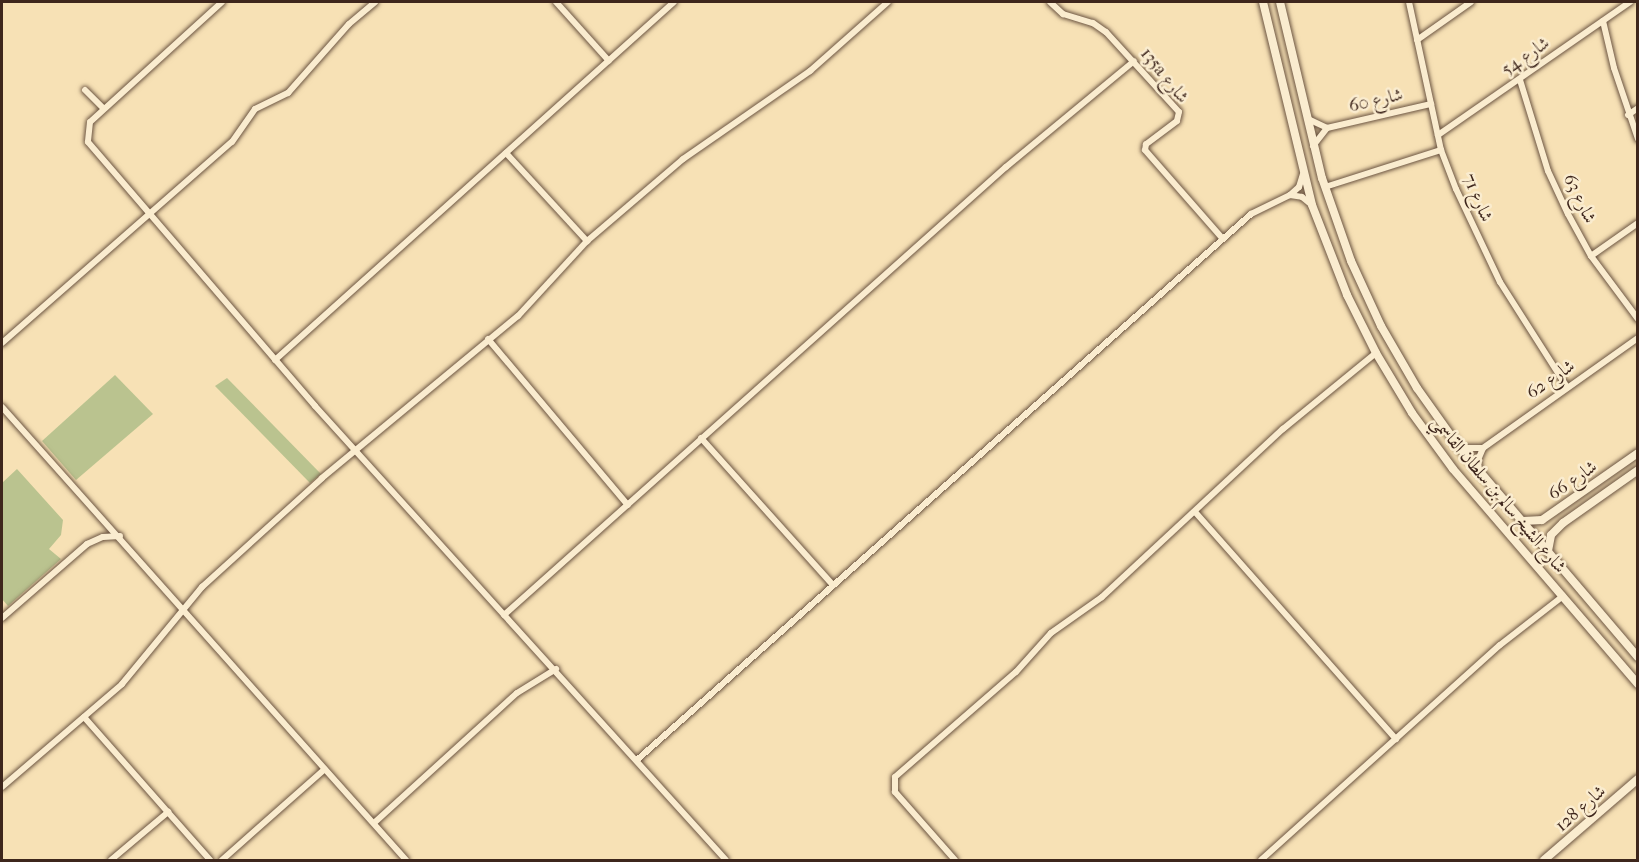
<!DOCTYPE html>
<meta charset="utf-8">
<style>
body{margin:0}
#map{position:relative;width:1639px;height:862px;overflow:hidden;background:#f7e1b5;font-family:"IM FELL French Canon",Amiri,serif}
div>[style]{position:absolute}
.green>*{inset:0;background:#bac38f}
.roads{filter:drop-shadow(0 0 2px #6c5542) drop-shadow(0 0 2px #6c5542)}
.minor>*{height:6px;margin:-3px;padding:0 3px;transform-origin:3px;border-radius:3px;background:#faeccf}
.tertiary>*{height:8px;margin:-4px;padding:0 4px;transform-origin:4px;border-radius:4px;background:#faeccf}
span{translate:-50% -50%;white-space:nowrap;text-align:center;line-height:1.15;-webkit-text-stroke:5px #faeccf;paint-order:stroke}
.street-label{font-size:18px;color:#3e261c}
.frame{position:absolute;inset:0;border:3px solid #3e261c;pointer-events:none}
</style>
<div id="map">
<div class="green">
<i style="clip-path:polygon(115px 375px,153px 414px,76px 480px,42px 441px)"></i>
<i style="clip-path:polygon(227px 378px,321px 474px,310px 483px,215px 386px)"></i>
<i style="clip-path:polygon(17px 469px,63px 520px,61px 535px,49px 549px,61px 559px,8px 606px,2px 599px,2px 483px)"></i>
</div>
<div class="roads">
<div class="minor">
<i style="left:222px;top:2px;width:178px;rotate:137.7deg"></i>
<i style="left:90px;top:122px;width:20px;rotate:96deg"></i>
<i style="left:88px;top:142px;width:348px;rotate:49.3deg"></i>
<i style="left:315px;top:406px;width:612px;rotate:47.85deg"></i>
<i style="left:556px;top:2px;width:79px;rotate:48.1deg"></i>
<i style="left:1050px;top:2px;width:18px;rotate:43deg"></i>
<i style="left:1063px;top:14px;width:31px;rotate:17deg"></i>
<i style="left:1093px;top:23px;width:16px;rotate:35deg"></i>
<i style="left:1106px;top:32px;width:108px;rotate:47.6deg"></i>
<i style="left:1179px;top:112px;width:9px;rotate:103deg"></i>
<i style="left:1177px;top:121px;width:39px;rotate:143deg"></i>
<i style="left:1146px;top:144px;width:6px;rotate:99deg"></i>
<i style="left:1145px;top:150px;width:118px;rotate:48.8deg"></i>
<i style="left:1409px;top:2px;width:151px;rotate:77.8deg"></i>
<i style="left:1441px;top:150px;width:42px;rotate:69deg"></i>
<i style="left:1456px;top:189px;width:103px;rotate:64.7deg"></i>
<i style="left:1500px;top:282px;width:125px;rotate:57.5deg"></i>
<i style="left:1603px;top:21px;width:48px;rotate:76.8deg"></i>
<i style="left:1614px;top:68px;width:75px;rotate:71.3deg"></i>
<i style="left:1417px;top:40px;width:66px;rotate:-35.1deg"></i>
<i style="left:1520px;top:80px;width:95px;rotate:72.9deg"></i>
<i style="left:1548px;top:171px;width:47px;rotate:65.1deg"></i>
<i style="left:1568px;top:214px;width:48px;rotate:61.3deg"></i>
<i style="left:1591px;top:256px;width:79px;rotate:53.3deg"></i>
<i style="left:85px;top:90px;width:25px;rotate:45deg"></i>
<i style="left:1628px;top:115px;width:12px;rotate:-35deg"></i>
<i style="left:1308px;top:119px;width:21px;rotate:25deg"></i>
<i style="left:1327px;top:128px;width:107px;rotate:-13deg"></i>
<i style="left:1438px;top:135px;width:234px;rotate:-34.7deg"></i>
<i style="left:1313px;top:146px;width:23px;rotate:-52deg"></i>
<i style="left:506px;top:153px;width:120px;rotate:47.4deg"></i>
<i style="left:1325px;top:187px;width:122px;rotate:-17.7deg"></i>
<i style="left:1290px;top:195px;width:12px;rotate:-42deg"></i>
<i style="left:1299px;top:187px;width:14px;rotate:-73deg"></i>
<i style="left:1591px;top:256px;width:57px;rotate:-35.1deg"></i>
<i style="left:488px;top:339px;width:217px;rotate:49.9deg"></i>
<i style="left:2px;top:343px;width:305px;rotate:-41.2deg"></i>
<i style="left:232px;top:142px;width:40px;rotate:-55.1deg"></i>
<i style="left:255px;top:109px;width:37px;rotate:-26deg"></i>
<i style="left:288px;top:93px;width:92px;rotate:-48.5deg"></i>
<i style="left:349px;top:24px;width:34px;rotate:-40deg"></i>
<i style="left:275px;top:360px;width:536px;rotate:-41.9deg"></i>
<i style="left:2px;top:407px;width:607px;rotate:48.27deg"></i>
<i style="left:701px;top:438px;width:198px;rotate:48.1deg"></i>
<i style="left:1461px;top:448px;width:22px"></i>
<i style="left:1483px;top:448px;width:190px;rotate:-35.4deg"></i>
<i style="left:1479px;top:470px;width:10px;rotate:-96deg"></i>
<i style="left:1478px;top:460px;width:13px;rotate:-67deg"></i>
<i style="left:1196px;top:513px;width:302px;rotate:48.5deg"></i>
<i style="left:504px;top:615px;width:673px;rotate:-41.75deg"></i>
<i style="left:1006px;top:167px;width:166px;rotate:-39.6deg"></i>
<i style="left:2px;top:618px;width:113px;rotate:-41deg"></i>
<i style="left:87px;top:544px;width:17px;rotate:-24deg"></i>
<i style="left:103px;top:537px;width:17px;rotate:-3deg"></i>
<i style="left:84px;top:717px;width:191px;rotate:48.6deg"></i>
<i style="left:638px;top:759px;width:820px;rotate:-41.64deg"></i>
<i style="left:1251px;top:214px;width:43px;rotate:-26deg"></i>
<i style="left:1290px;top:195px;width:12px;rotate:9deg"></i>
<i style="left:1302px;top:197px;width:13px;rotate:39deg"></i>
<i style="left:2px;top:787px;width:158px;rotate:-40.6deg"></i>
<i style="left:122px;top:684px;width:126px;rotate:-50.5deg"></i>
<i style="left:202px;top:587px;width:162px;rotate:-42.2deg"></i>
<i style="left:322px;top:478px;width:254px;rotate:-39.6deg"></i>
<i style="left:518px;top:316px;width:102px;rotate:-47.4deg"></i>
<i style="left:587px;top:241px;width:126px;rotate:-40.5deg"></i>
<i style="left:683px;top:159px;width:155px;rotate:-34.7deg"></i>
<i style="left:810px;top:71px;width:104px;rotate:-41.5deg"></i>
<i style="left:374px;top:823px;width:193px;rotate:-42.3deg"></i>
<i style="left:517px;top:693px;width:46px;rotate:-31.6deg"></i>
<i style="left:111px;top:860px;width:75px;rotate:-40.1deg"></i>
<i style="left:222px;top:860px;width:137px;rotate:-41.5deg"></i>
<i style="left:955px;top:860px;width:91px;rotate:-131.4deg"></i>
<i style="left:895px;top:792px;width:15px;rotate:-90deg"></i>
<i style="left:895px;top:777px;width:160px;rotate:-41deg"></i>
<i style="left:1016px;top:672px;width:52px;rotate:-48.1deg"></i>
<i style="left:1051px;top:633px;width:62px;rotate:-35.2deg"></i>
<i style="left:1102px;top:597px;width:247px;rotate:-42.9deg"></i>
<i style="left:1283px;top:429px;width:120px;rotate:-39.3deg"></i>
<i style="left:1261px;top:860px;width:321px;rotate:-42deg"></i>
<i style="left:1500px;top:645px;width:80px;rotate:-37.9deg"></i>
</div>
<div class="tertiary">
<i style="left:1263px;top:2px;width:209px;rotate:76.4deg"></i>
<i style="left:1312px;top:205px;width:97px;rotate:68.7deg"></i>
<i style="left:1347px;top:295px;width:65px;rotate:63.4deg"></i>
<i style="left:1376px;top:353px;width:70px;rotate:59deg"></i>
<i style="left:1412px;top:413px;width:69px;rotate:53.8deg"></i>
<i style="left:1453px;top:469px;width:284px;rotate:49.3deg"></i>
<i style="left:1280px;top:2px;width:181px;rotate:76.6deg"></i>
<i style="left:1322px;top:178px;width:88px;rotate:70.7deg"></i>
<i style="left:1351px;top:261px;width:72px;rotate:65.2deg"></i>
<i style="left:1381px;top:326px;width:72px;rotate:59.9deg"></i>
<i style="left:1417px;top:388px;width:72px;rotate:54.6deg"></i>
<i style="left:1459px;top:447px;width:276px;rotate:49.6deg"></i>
<i style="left:1523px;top:521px;width:19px;rotate:-3deg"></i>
<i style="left:1542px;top:520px;width:117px;rotate:-34.9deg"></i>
<i style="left:1548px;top:551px;width:16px;rotate:-79deg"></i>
<i style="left:1551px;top:535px;width:17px;rotate:-45deg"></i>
<i style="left:1563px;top:523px;width:92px;rotate:-35.2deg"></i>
<i style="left:1544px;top:860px;width:124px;rotate:-40.8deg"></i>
</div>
</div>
<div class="street-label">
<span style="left:1526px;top:57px;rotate:-35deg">شارع 54</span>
<span style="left:1164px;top:76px;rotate:51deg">135a شارع</span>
<span style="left:1376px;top:101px;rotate:-13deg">شارع 60</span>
<span style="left:1477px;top:198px;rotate:67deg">شارع 71</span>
<span style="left:1579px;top:199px;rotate:64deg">شارع 63</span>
<span style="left:1551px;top:380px;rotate:-35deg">شارع 62</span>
<span style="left:1573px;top:481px;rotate:-35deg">شارع 66</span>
<span style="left:1498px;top:495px;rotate:50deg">شارع الشيخ سالم بن سلطان القاسمي</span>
<span style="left:1581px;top:809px;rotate:-41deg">شارع 128</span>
</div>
<div class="frame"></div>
</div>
